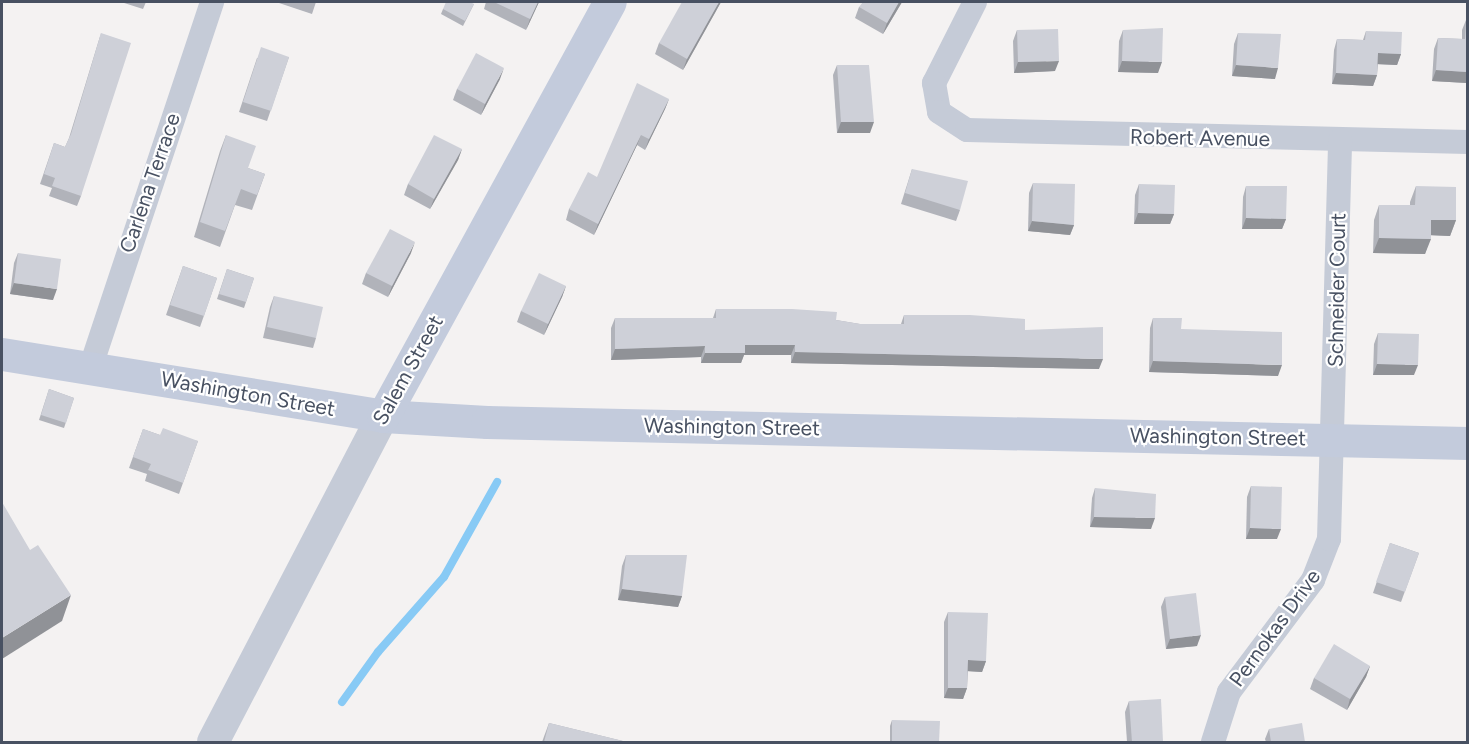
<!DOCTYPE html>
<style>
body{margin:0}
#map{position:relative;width:1469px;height:744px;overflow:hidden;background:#f4f2f2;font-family:Figtree,sans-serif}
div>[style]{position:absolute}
.stream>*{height:8px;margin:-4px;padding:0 4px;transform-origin:4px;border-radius:4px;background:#88caf5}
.minor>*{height:24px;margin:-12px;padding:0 12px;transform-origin:12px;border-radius:12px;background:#c5cbd7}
.tertiary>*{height:32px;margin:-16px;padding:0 16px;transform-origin:16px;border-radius:16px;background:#c5cbd7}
.secondary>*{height:33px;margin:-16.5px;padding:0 16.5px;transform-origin:16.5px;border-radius:16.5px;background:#c3cbdc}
.wall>*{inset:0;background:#b1b3ba}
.shaded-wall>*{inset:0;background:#909297}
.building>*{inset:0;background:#ced0d8}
span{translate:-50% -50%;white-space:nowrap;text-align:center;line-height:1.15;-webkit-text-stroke:4.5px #fff;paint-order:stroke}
.street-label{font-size:21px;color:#485162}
.frame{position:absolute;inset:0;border:3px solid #485162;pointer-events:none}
</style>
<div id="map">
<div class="stream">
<i style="left:342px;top:702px;width:62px;rotate:-54.2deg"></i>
<i style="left:378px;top:652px;width:100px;rotate:-48.7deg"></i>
<i style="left:444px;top:577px;width:109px;rotate:-60.8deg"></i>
</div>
<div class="minor">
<i style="left:975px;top:2px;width:91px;rotate:116.8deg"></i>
<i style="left:934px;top:83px;width:29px;rotate:80deg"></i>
<i style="left:939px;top:112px;width:33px;rotate:33deg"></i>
<i style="left:967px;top:130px;width:501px;rotate:1.37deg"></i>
<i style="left:91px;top:366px;width:384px;rotate:-71.6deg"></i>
<i style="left:1213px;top:742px;width:52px;rotate:-72.3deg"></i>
<i style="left:1229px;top:692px;width:140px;rotate:-53.1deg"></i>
<i style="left:1313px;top:580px;width:44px;rotate:-68.7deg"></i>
<i style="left:1329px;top:539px;width:399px;rotate:-88.4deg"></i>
</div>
<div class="tertiary">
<i style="left:213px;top:742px;width:368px;rotate:-62.5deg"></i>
</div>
<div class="secondary">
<i style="left:2px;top:354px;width:386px;rotate:9.2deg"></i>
<i style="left:383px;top:416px;width:104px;rotate:3.3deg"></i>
<i style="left:487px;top:422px;width:981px;rotate:1.23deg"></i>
<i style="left:383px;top:416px;width:472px;rotate:-61.3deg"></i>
</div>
<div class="wall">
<i style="clip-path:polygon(121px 2px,146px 2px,143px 9px)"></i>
<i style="clip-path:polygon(276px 2px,316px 2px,312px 14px)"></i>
<i style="clip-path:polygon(486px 2px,539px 2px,526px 30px,484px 9px)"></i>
<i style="clip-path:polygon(721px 2px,683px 70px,655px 54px,659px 43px)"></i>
<i style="clip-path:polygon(902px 2px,883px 34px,855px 18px,859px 7px)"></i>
<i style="clip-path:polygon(474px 4px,463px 26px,441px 14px,443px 9px)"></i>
<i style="clip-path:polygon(1466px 20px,1467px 83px,1432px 81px,1434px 49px,1438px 38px,1462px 39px,1462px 30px)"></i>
<i style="clip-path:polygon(1017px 30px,1055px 71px,1014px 73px,1013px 41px)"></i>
<i style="clip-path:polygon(1123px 30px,1158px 73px,1118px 72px,1119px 41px)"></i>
<i style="clip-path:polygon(1366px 31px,1401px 54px,1397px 65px,1378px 64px,1377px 75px,1373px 86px,1332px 84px,1334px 50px,1337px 39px,1363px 40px)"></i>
<i style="clip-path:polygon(101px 33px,81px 196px,77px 206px,49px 196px,52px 188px,40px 184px,54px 143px,65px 147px,69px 138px)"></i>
<i style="clip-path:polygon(1238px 33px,1275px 79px,1232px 76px,1234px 44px)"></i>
<i style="clip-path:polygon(289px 57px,267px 121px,239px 112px,257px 58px)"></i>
<i style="clip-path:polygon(837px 65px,870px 133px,837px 133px,833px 75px)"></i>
<i style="clip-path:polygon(500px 79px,481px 115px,453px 100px,457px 89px)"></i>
<i style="clip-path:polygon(669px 99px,665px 109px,645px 150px,637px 145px,594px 235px,566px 220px,569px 209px)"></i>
<i style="clip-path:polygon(226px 135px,248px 168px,265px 174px,252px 210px,235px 205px,220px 247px,194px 237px,220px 151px)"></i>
<i style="clip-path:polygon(462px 149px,458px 160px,430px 209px,404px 195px,408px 184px)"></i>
<i style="clip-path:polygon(912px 169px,960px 210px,956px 221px,901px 204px)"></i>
<i style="clip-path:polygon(1033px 183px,1074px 225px,1070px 235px,1028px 231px,1029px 193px)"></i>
<i style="clip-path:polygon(1139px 184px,1174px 214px,1170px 224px,1134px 224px,1135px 195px)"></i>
<i style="clip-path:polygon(1246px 186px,1286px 219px,1282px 229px,1242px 229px,1243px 197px)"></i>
<i style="clip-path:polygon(1416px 186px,1456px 220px,1450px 236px,1431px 235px,1425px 254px,1373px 253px,1374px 220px,1379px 205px,1410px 205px,1410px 202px)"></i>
<i style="clip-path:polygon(18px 253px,53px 300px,10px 294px,14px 263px)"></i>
<i style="clip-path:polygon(411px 253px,388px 297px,362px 284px,366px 273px)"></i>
<i style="clip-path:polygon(183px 266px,217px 278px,200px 327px,166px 315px)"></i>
<i style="clip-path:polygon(227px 269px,254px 278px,244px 308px,217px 299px)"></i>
<i style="clip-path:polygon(566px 286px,562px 297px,544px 335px,517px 322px,521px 311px)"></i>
<i style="clip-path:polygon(274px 296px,316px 338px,313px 348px,263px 338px,270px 307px)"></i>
<i style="clip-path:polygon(716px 309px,836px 320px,860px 324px,901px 324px,904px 315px,1025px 330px,1099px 369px,791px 363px,791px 355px,744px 355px,741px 363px,701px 363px,701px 357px,611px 360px,611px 328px,615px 318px,713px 318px)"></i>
<i style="clip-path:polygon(1153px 318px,1181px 329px,1278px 376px,1149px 372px,1150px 328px)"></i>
<i style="clip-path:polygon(1378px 333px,1414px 375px,1373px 375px,1374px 344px)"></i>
<i style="clip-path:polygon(49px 389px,74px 398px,64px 428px,39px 420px)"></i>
<i style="clip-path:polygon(143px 429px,160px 435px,198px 441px,179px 494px,145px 481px,147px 474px,129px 468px)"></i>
<i style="clip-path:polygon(1251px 486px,1277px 539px,1246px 539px,1247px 497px)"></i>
<i style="clip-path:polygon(1095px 488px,1151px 529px,1090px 527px,1092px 498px)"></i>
<i style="clip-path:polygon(1390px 543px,1419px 553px,1401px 602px,1373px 593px)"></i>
<i style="clip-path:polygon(626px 555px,682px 596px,678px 607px,618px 600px,622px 566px)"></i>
<i style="clip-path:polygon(1165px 597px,1197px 646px,1166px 649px,1161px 607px)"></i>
<i style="clip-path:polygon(948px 612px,986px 661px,982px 672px,968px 671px,967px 688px,963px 699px,944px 698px,944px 622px)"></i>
<i style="clip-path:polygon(1370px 666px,1366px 677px,1347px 710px,1310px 689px,1314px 678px)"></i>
<i style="clip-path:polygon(1129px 701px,1163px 742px,1127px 742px,1125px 712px)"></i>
<i style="clip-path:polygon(892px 720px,939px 742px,890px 742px,890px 726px)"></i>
<i style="clip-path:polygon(549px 723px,627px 742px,542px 742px)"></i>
<i style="clip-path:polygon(1269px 729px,1305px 742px,1266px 742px,1265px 739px)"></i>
</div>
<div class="shaded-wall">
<i style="clip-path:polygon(538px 2px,539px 2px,526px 30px,530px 19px)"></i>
<i style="clip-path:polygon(719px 2px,721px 2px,683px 70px,687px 59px)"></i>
<i style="clip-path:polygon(899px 2px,902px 2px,883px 34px,887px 23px)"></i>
<i style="clip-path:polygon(1378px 53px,1401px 54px,1397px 65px,1374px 64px)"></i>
<i style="clip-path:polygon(1059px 61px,1055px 71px,1014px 73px,1018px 62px)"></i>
<i style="clip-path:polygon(1122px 61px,1162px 62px,1158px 73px,1118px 72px)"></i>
<i style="clip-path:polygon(1236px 65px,1278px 68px,1275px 79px,1232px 76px)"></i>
<i style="clip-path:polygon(504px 68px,500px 79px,481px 115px,485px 104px)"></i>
<i style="clip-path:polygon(1436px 70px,1467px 72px,1467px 83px,1432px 81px)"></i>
<i style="clip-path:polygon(1336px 73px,1377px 75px,1373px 86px,1332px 84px)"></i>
<i style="clip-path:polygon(669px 99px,665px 109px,645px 150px,649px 139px)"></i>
<i style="clip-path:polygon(841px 122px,874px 122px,870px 133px,837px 133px)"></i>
<i style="clip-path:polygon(641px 135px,637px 145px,594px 235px,598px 224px)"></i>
<i style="clip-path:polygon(462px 149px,458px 160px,430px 209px,434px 199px)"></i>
<i style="clip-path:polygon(1138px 213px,1174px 214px,1170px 224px,1134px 224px)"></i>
<i style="clip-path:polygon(1246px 218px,1286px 219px,1282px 229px,1242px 229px)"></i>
<i style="clip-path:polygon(1431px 220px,1456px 220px,1450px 236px,1425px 235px)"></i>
<i style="clip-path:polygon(1032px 221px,1074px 225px,1070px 235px,1028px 231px)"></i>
<i style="clip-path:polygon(1379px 238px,1431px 239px,1425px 254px,1373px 253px)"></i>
<i style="clip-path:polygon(415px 242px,411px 253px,388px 297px,392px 286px)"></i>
<i style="clip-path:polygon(14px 283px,57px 289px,53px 300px,10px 294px)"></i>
<i style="clip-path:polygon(566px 286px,562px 297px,544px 335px,548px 324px)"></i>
<i style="clip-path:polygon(745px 345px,795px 345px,791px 355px,744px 355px,741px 363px,701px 363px,705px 353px)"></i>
<i style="clip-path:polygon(705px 346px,701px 357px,611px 360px,615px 349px)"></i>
<i style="clip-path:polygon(795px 352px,1103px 359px,1099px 369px,791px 363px)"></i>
<i style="clip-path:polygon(1153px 361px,1282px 365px,1278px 376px,1149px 372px)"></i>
<i style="clip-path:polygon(1377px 364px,1418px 365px,1414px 375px,1373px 375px)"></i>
<i style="clip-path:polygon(1094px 517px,1155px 518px,1151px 529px,1090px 527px)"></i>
<i style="clip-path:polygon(1250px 528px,1281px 529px,1277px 539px,1246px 539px)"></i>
<i style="clip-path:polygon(622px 589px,682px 596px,678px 607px,618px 600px)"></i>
<i style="clip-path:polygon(71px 595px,62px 621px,2px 659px,2px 638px)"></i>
<i style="clip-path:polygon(1201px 635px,1197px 646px,1166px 649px,1170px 639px)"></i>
<i style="clip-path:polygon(968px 660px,986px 661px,982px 672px,965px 671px)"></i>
<i style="clip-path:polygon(1370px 666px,1366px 677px,1347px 710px,1350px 699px)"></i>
<i style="clip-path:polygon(948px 688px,967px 688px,963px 699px,944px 698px)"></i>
</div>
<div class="building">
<i style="clip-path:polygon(446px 2px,470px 2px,474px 4px,465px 21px,443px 9px)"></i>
<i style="clip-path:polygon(494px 2px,538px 2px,530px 19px)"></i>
<i style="clip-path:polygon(682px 2px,719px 2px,687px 59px,659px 43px)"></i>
<i style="clip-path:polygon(863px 2px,899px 2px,887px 23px,859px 7px)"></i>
<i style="clip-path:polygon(1466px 20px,1467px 20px,1467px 72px,1436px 70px,1438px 38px,1465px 39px)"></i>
<i style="clip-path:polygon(1163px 28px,1162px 62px,1122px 61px,1123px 30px)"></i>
<i style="clip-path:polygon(1058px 29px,1059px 61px,1018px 62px,1017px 30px)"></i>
<i style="clip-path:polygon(1366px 31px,1402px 32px,1401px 54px,1378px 53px,1377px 75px,1336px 73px,1337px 39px,1365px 40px)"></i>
<i style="clip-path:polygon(101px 33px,131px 43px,81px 196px,52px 186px,55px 178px,44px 174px,54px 143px,65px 147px,71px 134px)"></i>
<i style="clip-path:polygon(1238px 33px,1281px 34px,1278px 68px,1236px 65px)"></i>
<i style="clip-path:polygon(261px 47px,289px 57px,271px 111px,243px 102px)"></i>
<i style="clip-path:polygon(476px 53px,504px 68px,485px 104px,457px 89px)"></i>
<i style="clip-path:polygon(837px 65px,869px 65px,874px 122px,841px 122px)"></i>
<i style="clip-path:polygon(637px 83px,669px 99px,649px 139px,641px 135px,598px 224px,569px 209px,588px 172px,597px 177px)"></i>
<i style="clip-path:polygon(226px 135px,256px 146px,248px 168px,265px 174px,257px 195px,241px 189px,225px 231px,200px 222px)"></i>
<i style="clip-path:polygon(434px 135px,462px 149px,434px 199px,408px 184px)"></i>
<i style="clip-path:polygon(912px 169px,968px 181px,960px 210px,905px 193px)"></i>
<i style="clip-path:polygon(1033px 183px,1075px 184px,1074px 225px,1032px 221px)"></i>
<i style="clip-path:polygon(1139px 184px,1175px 185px,1174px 214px,1138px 213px)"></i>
<i style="clip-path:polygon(1246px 186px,1287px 186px,1286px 219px,1246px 218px)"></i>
<i style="clip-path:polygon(1416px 186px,1456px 187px,1456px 220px,1431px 220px,1431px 239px,1379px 238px,1379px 205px,1415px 205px)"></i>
<i style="clip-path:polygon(390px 229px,415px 242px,392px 286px,366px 273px)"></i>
<i style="clip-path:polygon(18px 253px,61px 259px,57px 289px,14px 283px)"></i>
<i style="clip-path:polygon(183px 266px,217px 278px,204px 316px,170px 305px)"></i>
<i style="clip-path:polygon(227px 269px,254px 278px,246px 302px,219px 294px)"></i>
<i style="clip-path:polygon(539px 273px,566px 286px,548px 324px,521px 311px)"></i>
<i style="clip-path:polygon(274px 296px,323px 307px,316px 338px,267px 327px)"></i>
<i style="clip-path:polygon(716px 309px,792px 309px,837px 312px,836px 320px,860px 324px,904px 324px,904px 315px,970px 315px,1025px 319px,1025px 330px,1103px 327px,1103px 359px,795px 352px,795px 345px,745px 345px,745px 353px,705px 353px,705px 346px,615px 349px,615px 318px,716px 318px)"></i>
<i style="clip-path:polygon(1153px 318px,1182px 318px,1181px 329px,1282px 332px,1282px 365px,1153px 361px)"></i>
<i style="clip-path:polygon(1378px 333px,1419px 334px,1418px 365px,1377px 364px)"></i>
<i style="clip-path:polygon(49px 389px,74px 398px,66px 423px,41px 415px)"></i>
<i style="clip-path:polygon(163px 428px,198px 441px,183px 483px,148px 470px,151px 464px,133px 457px,143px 429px,160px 435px)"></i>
<i style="clip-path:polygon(1251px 486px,1282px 487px,1281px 529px,1250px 528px)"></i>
<i style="clip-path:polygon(1095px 488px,1156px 494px,1155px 518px,1094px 517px)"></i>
<i style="clip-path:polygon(2px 502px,30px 550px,38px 545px,71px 595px,2px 638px)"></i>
<i style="clip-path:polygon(1390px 543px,1419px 553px,1405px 592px,1376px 582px)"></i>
<i style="clip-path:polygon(626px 555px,687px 555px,682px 596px,622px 589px)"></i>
<i style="clip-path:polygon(1196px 593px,1201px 635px,1170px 639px,1165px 597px)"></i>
<i style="clip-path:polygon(948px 612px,988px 613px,986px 661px,968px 660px,967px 688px,948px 688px)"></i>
<i style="clip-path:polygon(1334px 644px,1370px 666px,1350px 699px,1314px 678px)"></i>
<i style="clip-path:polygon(1161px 699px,1163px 742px,1132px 742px,1129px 701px)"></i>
<i style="clip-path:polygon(892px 720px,940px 721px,939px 742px,892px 742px)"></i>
<i style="clip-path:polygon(549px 723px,627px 742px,544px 742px)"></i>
<i style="clip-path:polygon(1302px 723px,1305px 742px,1271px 742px,1269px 729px)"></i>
</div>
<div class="street-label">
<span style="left:1200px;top:138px;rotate:1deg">Robert Avenue</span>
<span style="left:150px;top:183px;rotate:-71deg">Carlena Terrace</span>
<span style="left:1337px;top:290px;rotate:-89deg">Schneider Court</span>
<span style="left:408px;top:370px;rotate:-61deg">Salem Street</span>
<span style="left:248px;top:394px;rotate:10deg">Washington Street</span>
<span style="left:732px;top:427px;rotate:1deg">Washington Street</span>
<span style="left:1218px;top:437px;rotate:1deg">Washington Street</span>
<span style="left:1275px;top:628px;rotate:-54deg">Pernokas Drive</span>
</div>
<div class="frame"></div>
</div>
